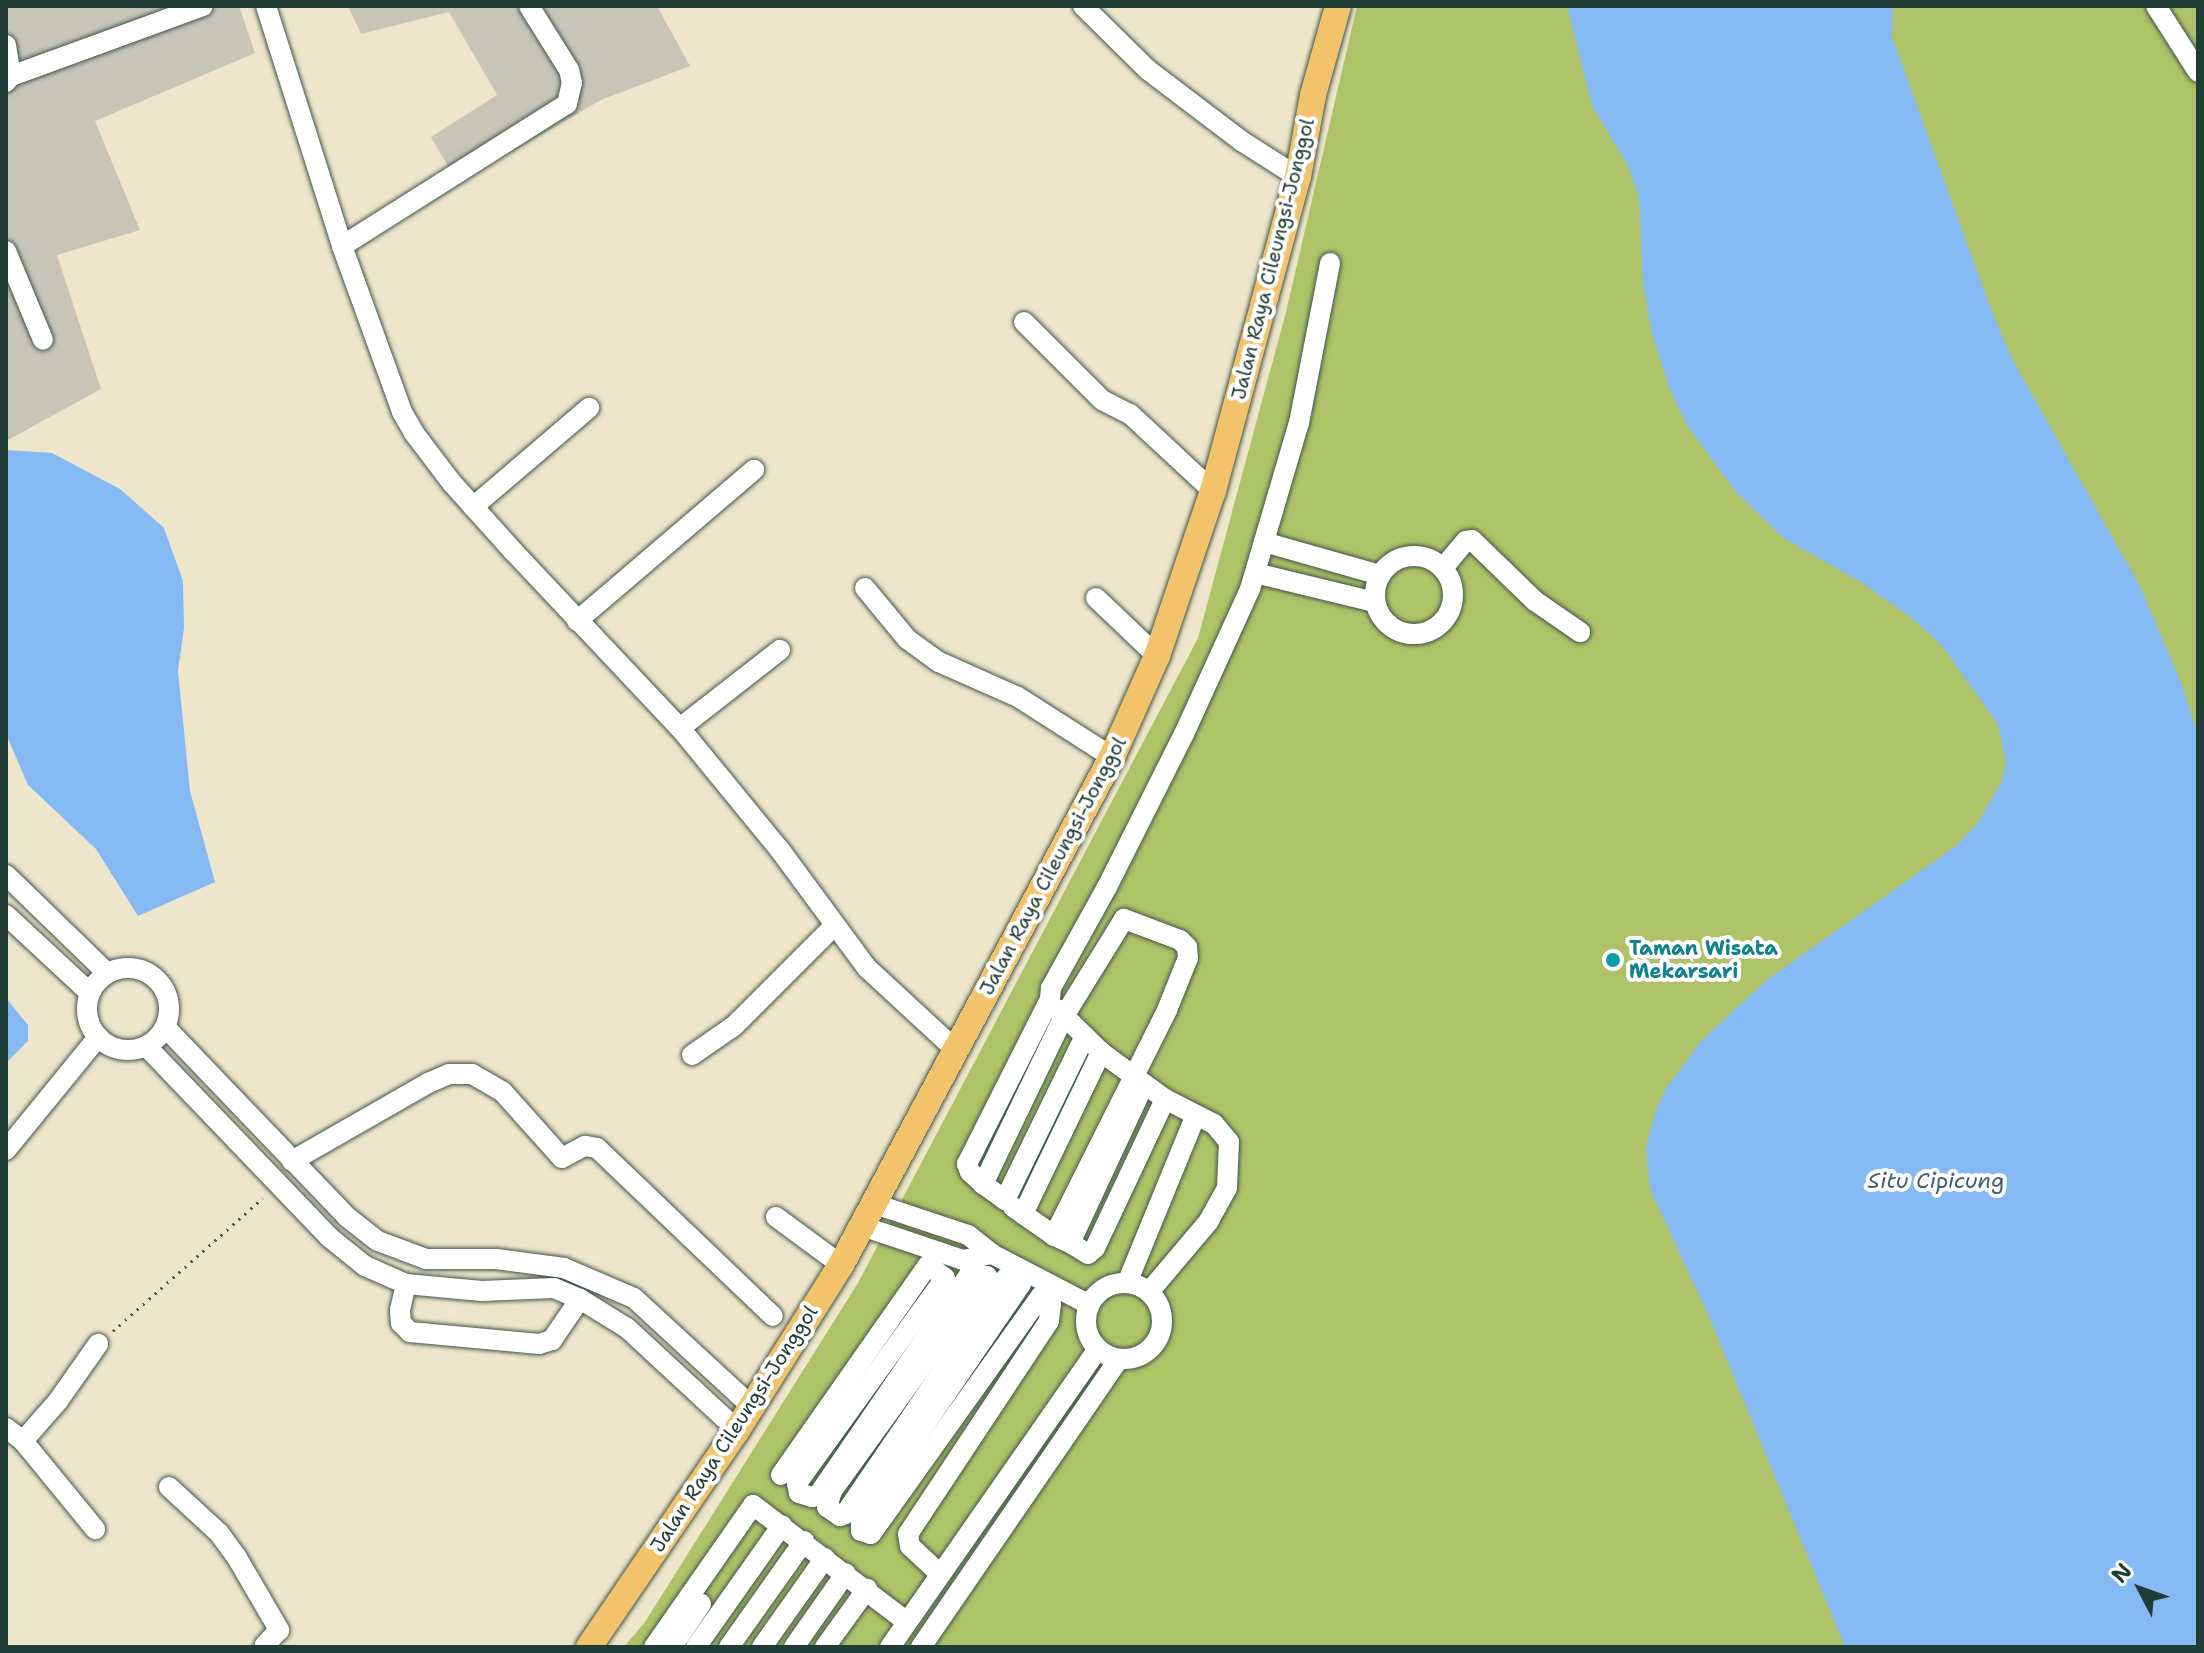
<!DOCTYPE html>
<style>
body{margin:0}
#map{position:relative;width:2204px;height:1653px;overflow:hidden;background:#eee6ca;font-family:"Shantell Sans",sans-serif}
div>[style]{position:absolute}
.industrial>*{inset:0;background:#c7c5b8}
.green>*{inset:0;background:#aec367}
.water>*{inset:0;background:#85b9f3}
.path>*{height:3px;margin-top:-1.5px;transform-origin:0;background:repeating-linear-gradient(90deg,#3e564a 0 2px,transparent 0 8px)}
.roads{filter:drop-shadow(0 0 2px #3e564a) drop-shadow(0 0 2px #3e564a)}
.minor>*{height:20px;margin:-10px;padding:0 10px;transform-origin:10px;border-radius:10px;background:#fff}
.minor>.ring{margin:-10px;padding:0;box-sizing:content-box;background:none;border:20px solid #fff;border-radius:50%}
.major>*{height:26px;margin:-13px;padding:0 13px;transform-origin:13px;border-radius:13px;background:#f2c36a}
.dots>*{width:22px;height:22px;translate:-50% -50%;box-sizing:border-box;border:4px solid #fff;border-radius:50%}
span{translate:-50% -50%;white-space:nowrap;text-align:center;line-height:1.15;-webkit-text-stroke:8px #fff;paint-order:stroke}
.street-label{font-size:20px;color:#1f3d34}
.culture-label{font-size:20px;color:#0d838f;font-weight:700}
.left{translate:0 -50%;text-align:left}
.water-label{font-size:22px;color:#3e626d;font-style:italic}
.frame{position:absolute;inset:0;border:8px solid #1f3d34;pointer-events:none}
.north{position:absolute;left:2100px;top:1549px;width:80px;height:80px;-webkit-text-stroke:6px #fff;paint-order:stroke;rotate:311deg;font-size:22px;font-weight:700;line-height:32px;text-align:center;color:#1f3d34}
.north::after{content:'';display:block;margin:auto;width:28px;height:36px;background:#1f3d34;clip-path:polygon(50% 0,100% 100%,50% 72%,0 100%)}
</style>
<div id="map">
<div class="industrial">
<i style="clip-path:polygon(6px 6px,239px 6px,255px 53px,95px 121px,140px 230px,57px 255px,101px 389px,6px 441px)"></i>
<i style="clip-path:polygon(348px 6px,657px 6px,690px 66px,601px 100px,458px 183px,431px 137px,497px 95px,449px 12px,361px 34px)"></i>
</div>
<div class="green">
<i style="clip-path:polygon(1357px 6px,2198px 6px,2198px 1647px,624px 1647px,645px 1622px,858px 1283px,1198px 638px,1286px 312px)"></i>
</div>
<div class="water">
<i style="clip-path:polygon(1567px 6px,1893px 6px,1892px 37px,1989px 304px,2012px 359px,2140px 586px,2182px 685px,2198px 736px,2198px 1647px,1845px 1647px,1710px 1319px,1650px 1189px,1646px 1148px,1655px 1112px,1667px 1087px,1702px 1040px,1768px 979px,1956px 846px,1977px 824px,2001px 783px,2006px 763px,1998px 724px,1941px 645px,1913px 619px,1862px 583px,1782px 537px,1736px 492px,1688px 427px,1670px 390px,1652px 334px,1643px 283px,1639px 198px,1628px 166px,1592px 106px)"></i>
<i style="clip-path:polygon(6px 450px,52px 453px,120px 489px,164px 528px,183px 581px,184px 628px,178px 671px,190px 791px,215px 882px,138px 916px,96px 849px,28px 785px,6px 734px)"></i>
<i style="clip-path:polygon(6px 998px,28px 1025px,28px 1041px,6px 1063px)"></i>
</div>
<div class="path">
<i style="left:113px;top:1331px;width:200px;rotate:-41.6deg"></i>
</div>
<div class="roads">
<div class="minor">
<i style="left:266px;top:6px;width:252px;rotate:72.4deg"></i>
<i style="left:342px;top:246px;width:177px;rotate:70.1deg"></i>
<i style="left:402px;top:412px;width:24px;rotate:60deg"></i>
<i style="left:414px;top:433px;width:63px;rotate:52.8deg"></i>
<i style="left:452px;top:483px;width:91px;rotate:48.1deg"></i>
<i style="left:513px;top:551px;width:243px;rotate:46.7deg"></i>
<i style="left:680px;top:728px;width:158px;rotate:50.7deg"></i>
<i style="left:780px;top:850px;width:147px;rotate:53.6deg"></i>
<i style="left:867px;top:968px;width:121px;rotate:42.7deg"></i>
<i style="left:1083px;top:6px;width:91px;rotate:44.6deg"></i>
<i style="left:1148px;top:70px;width:119px;rotate:37.2deg"></i>
<i style="left:1243px;top:142px;width:65px;rotate:32.5deg"></i>
<i style="left:2156px;top:6px;width:78px;rotate:57.5deg"></i>
<i style="left:6px;top:45px;width:31px;rotate:81deg"></i>
<i style="left:11px;top:76px;width:8px;rotate:130deg"></i>
<i style="left:11px;top:76px;width:204px;rotate:-20deg"></i>
<i style="left:342px;top:246px;width:266px;rotate:-32.3deg"></i>
<i style="left:567px;top:104px;width:22px;rotate:-77deg"></i>
<i style="left:572px;top:83px;width:13px;rotate:-103deg"></i>
<i style="left:569px;top:70px;width:75px;rotate:-122deg"></i>
<i style="left:6px;top:251px;width:96px;rotate:67.4deg"></i>
<i style="left:1024px;top:322px;width:110px;rotate:45deg"></i>
<i style="left:1102px;top:400px;width:31px;rotate:27deg"></i>
<i style="left:1130px;top:414px;width:113px;rotate:42.9deg"></i>
<i style="left:473px;top:507px;width:153px;rotate:-40.5deg"></i>
<i style="left:1264px;top:542px;width:121px;rotate:15.9deg"></i>
<i class="ring" style="left:1375px;top:556px;width:58px;height:58px"></i>
<i style="left:1443px;top:568px;width:35px;rotate:-50deg"></i>
<i style="left:1466px;top:541px;width:6px;rotate:-9deg"></i>
<i style="left:1472px;top:540px;width:88px;rotate:44.1deg"></i>
<i style="left:1535px;top:601px;width:55px;rotate:34.6deg"></i>
<i style="left:1255px;top:573px;width:123px;rotate:13.6deg"></i>
<i style="left:865px;top:588px;width:66px;rotate:50.5deg"></i>
<i style="left:907px;top:639px;width:39px;rotate:36deg"></i>
<i style="left:939px;top:662px;width:86px;rotate:23.9deg"></i>
<i style="left:1018px;top:697px;width:112px;rotate:32.6deg"></i>
<i style="left:1096px;top:598px;width:84px;rotate:43.6deg"></i>
<i style="left:577px;top:621px;width:233px;rotate:-40.5deg"></i>
<i style="left:680px;top:728px;width:127px;rotate:-38deg"></i>
<i style="left:6px;top:875px;width:141px;rotate:44.1deg"></i>
<i style="left:6px;top:915px;width:113px;rotate:42.9deg"></i>
<i class="ring" style="left:87px;top:968px;width:62px;height:62px"></i>
<i style="left:1057px;top:1009px;width:62px;rotate:44.3deg"></i>
<i style="left:1101px;top:1052px;width:79px;rotate:36.3deg"></i>
<i style="left:1165px;top:1099px;width:55px;rotate:27deg"></i>
<i style="left:1214px;top:1124px;width:23px;rotate:50deg"></i>
<i style="left:1229px;top:1142px;width:46px;rotate:92.5deg"></i>
<i style="left:1227px;top:1188px;width:38px;rotate:119deg"></i>
<i style="left:1209px;top:1221px;width:93px;rotate:130.2deg"></i>
<i style="left:165px;top:1027px;width:263px;rotate:46.2deg"></i>
<i style="left:347px;top:1217px;width:39px;rotate:38deg"></i>
<i style="left:378px;top:1241px;width:51px;rotate:20.6deg"></i>
<i style="left:426px;top:1259px;width:70px"></i>
<i style="left:496px;top:1259px;width:69px;rotate:7.5deg"></i>
<i style="left:564px;top:1268px;width:76px;rotate:23.2deg"></i>
<i style="left:634px;top:1298px;width:161px;rotate:42.7deg"></i>
<i style="left:146px;top:1046px;width:265px;rotate:46.2deg"></i>
<i style="left:329px;top:1237px;width:46px;rotate:38.9deg"></i>
<i style="left:365px;top:1266px;width:45px;rotate:23.7deg"></i>
<i style="left:406px;top:1284px;width:76px;rotate:5.3deg"></i>
<i style="left:482px;top:1291px;width:72px;rotate:-2.4deg"></i>
<i style="left:554px;top:1288px;width:28px;rotate:23deg"></i>
<i style="left:580px;top:1299px;width:55px;rotate:31.7deg"></i>
<i style="left:627px;top:1328px;width:150px;rotate:42.8deg"></i>
<i style="left:692px;top:1055px;width:51px;rotate:-34.6deg"></i>
<i style="left:734px;top:1026px;width:140px;rotate:-45deg"></i>
<i style="left:6px;top:1150px;width:146px;rotate:-50.8deg"></i>
<i style="left:292px;top:1161px;width:157px;rotate:-29.8deg"></i>
<i style="left:428px;top:1083px;width:23px;rotate:-23deg"></i>
<i style="left:449px;top:1074px;width:23px"></i>
<i style="left:472px;top:1074px;width:34px;rotate:30deg"></i>
<i style="left:502px;top:1091px;width:90px;rotate:48.2deg"></i>
<i style="left:562px;top:1158px;width:26px;rotate:-28deg"></i>
<i style="left:585px;top:1146px;width:12px;rotate:9deg"></i>
<i style="left:597px;top:1148px;width:243px;rotate:43.7deg"></i>
<i style="left:983px;top:1184px;width:27px;rotate:36deg"></i>
<i style="left:1005px;top:1200px;width:182px;rotate:-64deg"></i>
<i style="left:875px;top:1204px;width:98px;rotate:18.4deg"></i>
<i style="left:968px;top:1235px;width:31px;rotate:38deg"></i>
<i style="left:992px;top:1254px;width:110px;rotate:27.5deg"></i>
<i style="left:1013px;top:1207px;width:12px;rotate:35deg"></i>
<i style="left:1023px;top:1214px;width:180px;rotate:-64.3deg"></i>
<i style="left:1023px;top:1214px;width:38px;rotate:35deg"></i>
<i style="left:1054px;top:1236px;width:253px;rotate:-63.4deg"></i>
<i style="left:1167px;top:1010px;width:56px;rotate:-68deg"></i>
<i style="left:1188px;top:958px;width:11px;rotate:-95deg"></i>
<i style="left:1187px;top:947px;width:10px;rotate:-135deg"></i>
<i style="left:1180px;top:940px;width:60px;rotate:-159.4deg"></i>
<i style="left:1124px;top:919px;width:114px;rotate:121.7deg"></i>
<i style="left:1064px;top:1016px;width:187px;rotate:115.7deg"></i>
<i style="left:983px;top:1184px;width:18px;rotate:-137deg"></i>
<i style="left:970px;top:1172px;width:9px;rotate:-111deg"></i>
<i style="left:967px;top:1164px;width:185px;rotate:-63.3deg"></i>
<i style="left:1050px;top:999px;width:11px;rotate:-85deg"></i>
<i style="left:1051px;top:988px;width:115px;rotate:-61deg"></i>
<i style="left:1107px;top:887px;width:171px;rotate:-63.3deg"></i>
<i style="left:1184px;top:734px;width:159px;rotate:-65.5deg"></i>
<i style="left:1250px;top:589px;width:173px;rotate:-73.6deg"></i>
<i style="left:1299px;top:423px;width:163px;rotate:-79deg"></i>
<i style="left:776px;top:1217px;width:81px;rotate:36.4deg"></i>
<i style="left:862px;top:1226px;width:107px;rotate:18.6deg"></i>
<i style="left:963px;top:1260px;width:30px;rotate:-12deg"></i>
<i style="left:1059px;top:1238px;width:12px;rotate:24deg"></i>
<i style="left:1070px;top:1243px;width:175px;rotate:-65deg"></i>
<i style="left:1070px;top:1243px;width:21px;rotate:31deg"></i>
<i style="left:1088px;top:1254px;width:9px;rotate:-41deg"></i>
<i style="left:1095px;top:1248px;width:165px;rotate:-64.8deg"></i>
<i style="left:1127px;top:1283px;width:179px;rotate:-67.7deg"></i>
<i class="ring" style="left:1086px;top:1283px;width:56px;height:56px"></i>
<i style="left:406px;top:1284px;width:27px;rotate:103deg"></i>
<i style="left:400px;top:1310px;width:13px;rotate:86deg"></i>
<i style="left:401px;top:1323px;width:13px;rotate:45deg"></i>
<i style="left:410px;top:1332px;width:130px;rotate:5.3deg"></i>
<i style="left:539px;top:1344px;width:14px;rotate:-17deg"></i>
<i style="left:552px;top:1340px;width:50px;rotate:-55.7deg"></i>
<i style="left:6px;top:1428px;width:21px;rotate:37deg"></i>
<i style="left:23px;top:1441px;width:114px;rotate:50.7deg"></i>
<i style="left:23px;top:1441px;width:53px;rotate:-48.8deg"></i>
<i style="left:58px;top:1401px;width:70px;rotate:-54.9deg"></i>
<i style="left:781px;top:1475px;width:256px;rotate:-55deg"></i>
<i style="left:928px;top:1265px;width:21px;rotate:37deg"></i>
<i style="left:945px;top:1278px;width:253px;rotate:125.8deg"></i>
<i style="left:797px;top:1483px;width:10px;rotate:79deg"></i>
<i style="left:799px;top:1493px;width:14px;rotate:17deg"></i>
<i style="left:812px;top:1497px;width:8px;rotate:-23deg"></i>
<i style="left:819px;top:1494px;width:265px;rotate:-55.6deg"></i>
<i style="left:969px;top:1275px;width:18px;rotate:3deg"></i>
<i style="left:987px;top:1276px;width:265px;rotate:125.8deg"></i>
<i style="left:832px;top:1491px;width:17px;rotate:107deg"></i>
<i style="left:827px;top:1507px;width:16px;rotate:35deg"></i>
<i style="left:840px;top:1516px;width:5px;rotate:-22deg"></i>
<i style="left:845px;top:1514px;width:286px;rotate:-55.7deg"></i>
<i style="left:1006px;top:1278px;width:16px;rotate:22deg"></i>
<i style="left:1021px;top:1284px;width:283px;rotate:124.4deg"></i>
<i style="left:861px;top:1518px;width:13px;rotate:90deg"></i>
<i style="left:861px;top:1531px;width:10px;rotate:17deg"></i>
<i style="left:871px;top:1534px;width:292px;rotate:-54.5deg"></i>
<i style="left:1041px;top:1296px;width:13px;rotate:39deg"></i>
<i style="left:1051px;top:1304px;width:17px;rotate:97deg"></i>
<i style="left:1049px;top:1321px;width:255px;rotate:123.5deg"></i>
<i style="left:908px;top:1534px;width:12px;rotate:81deg"></i>
<i style="left:910px;top:1546px;width:41px;rotate:43deg"></i>
<i style="left:169px;top:1487px;width:68px;rotate:42.6deg"></i>
<i style="left:219px;top:1533px;width:29px;rotate:54deg"></i>
<i style="left:236px;top:1556px;width:86px;rotate:59.8deg"></i>
<i style="left:279px;top:1630px;width:21px;rotate:133deg"></i>
<i style="left:654px;top:1647px;width:173px;rotate:-55.1deg"></i>
<i style="left:753px;top:1505px;width:193px;rotate:37.2deg"></i>
<i style="left:672px;top:1647px;width:52px;rotate:-56deg"></i>
<i style="left:696px;top:1647px;width:149px;rotate:-54.8deg"></i>
<i style="left:729px;top:1647px;width:130px;rotate:-54.7deg"></i>
<i style="left:762px;top:1647px;width:109px;rotate:-54.7deg"></i>
<i style="left:794px;top:1647px;width:90px;rotate:-54.9deg"></i>
<i style="left:825px;top:1647px;width:72px;rotate:-54.1deg"></i>
<i style="left:890px;top:1647px;width:363px;rotate:-55.1deg"></i>
<i style="left:921px;top:1647px;width:349px;rotate:-55.5deg"></i>
</div>
<div class="major">
<i style="left:589px;top:1647px;width:263px;rotate:-55.7deg"></i>
<i style="left:737px;top:1430px;width:195px;rotate:-57.8deg"></i>
<i style="left:841px;top:1265px;width:576px;rotate:-61.92deg"></i>
<i style="left:1112px;top:757px;width:111px;rotate:-66deg"></i>
<i style="left:1157px;top:656px;width:174px;rotate:-71.3deg"></i>
<i style="left:1213px;top:491px;width:325px;rotate:-74.9deg"></i>
<i style="left:1298px;top:177px;width:83px;rotate:-79.6deg"></i>
<i style="left:1313px;top:95px;width:92px;rotate:-74.3deg"></i>
</div>
</div>
<div class="dots">
<i style="left:1613px;top:960px;background:#0f9aa8"></i>
</div>
<div class="street-label">
<span style="left:1273px;top:259px;rotate:-76deg">Jalan Raya Cileungsi-Jonggol</span>
<span style="left:1053px;top:866px;rotate:-62deg">Jalan Raya Cileungsi-Jonggol</span>
<span style="left:734px;top:1429px;rotate:-57deg">Jalan Raya Cileungsi-Jonggol</span>
</div>
<div class="culture-label">
<span class="left" style="left:1629px;top:960px">Taman Wisata<br>Mekarsari</span>
</div>
<div class="water-label">
<span style="left:1936px;top:1181px">Situ Cipicung</span>
</div>
<div class="frame"></div>
<div class="north">N</div>
</div>
